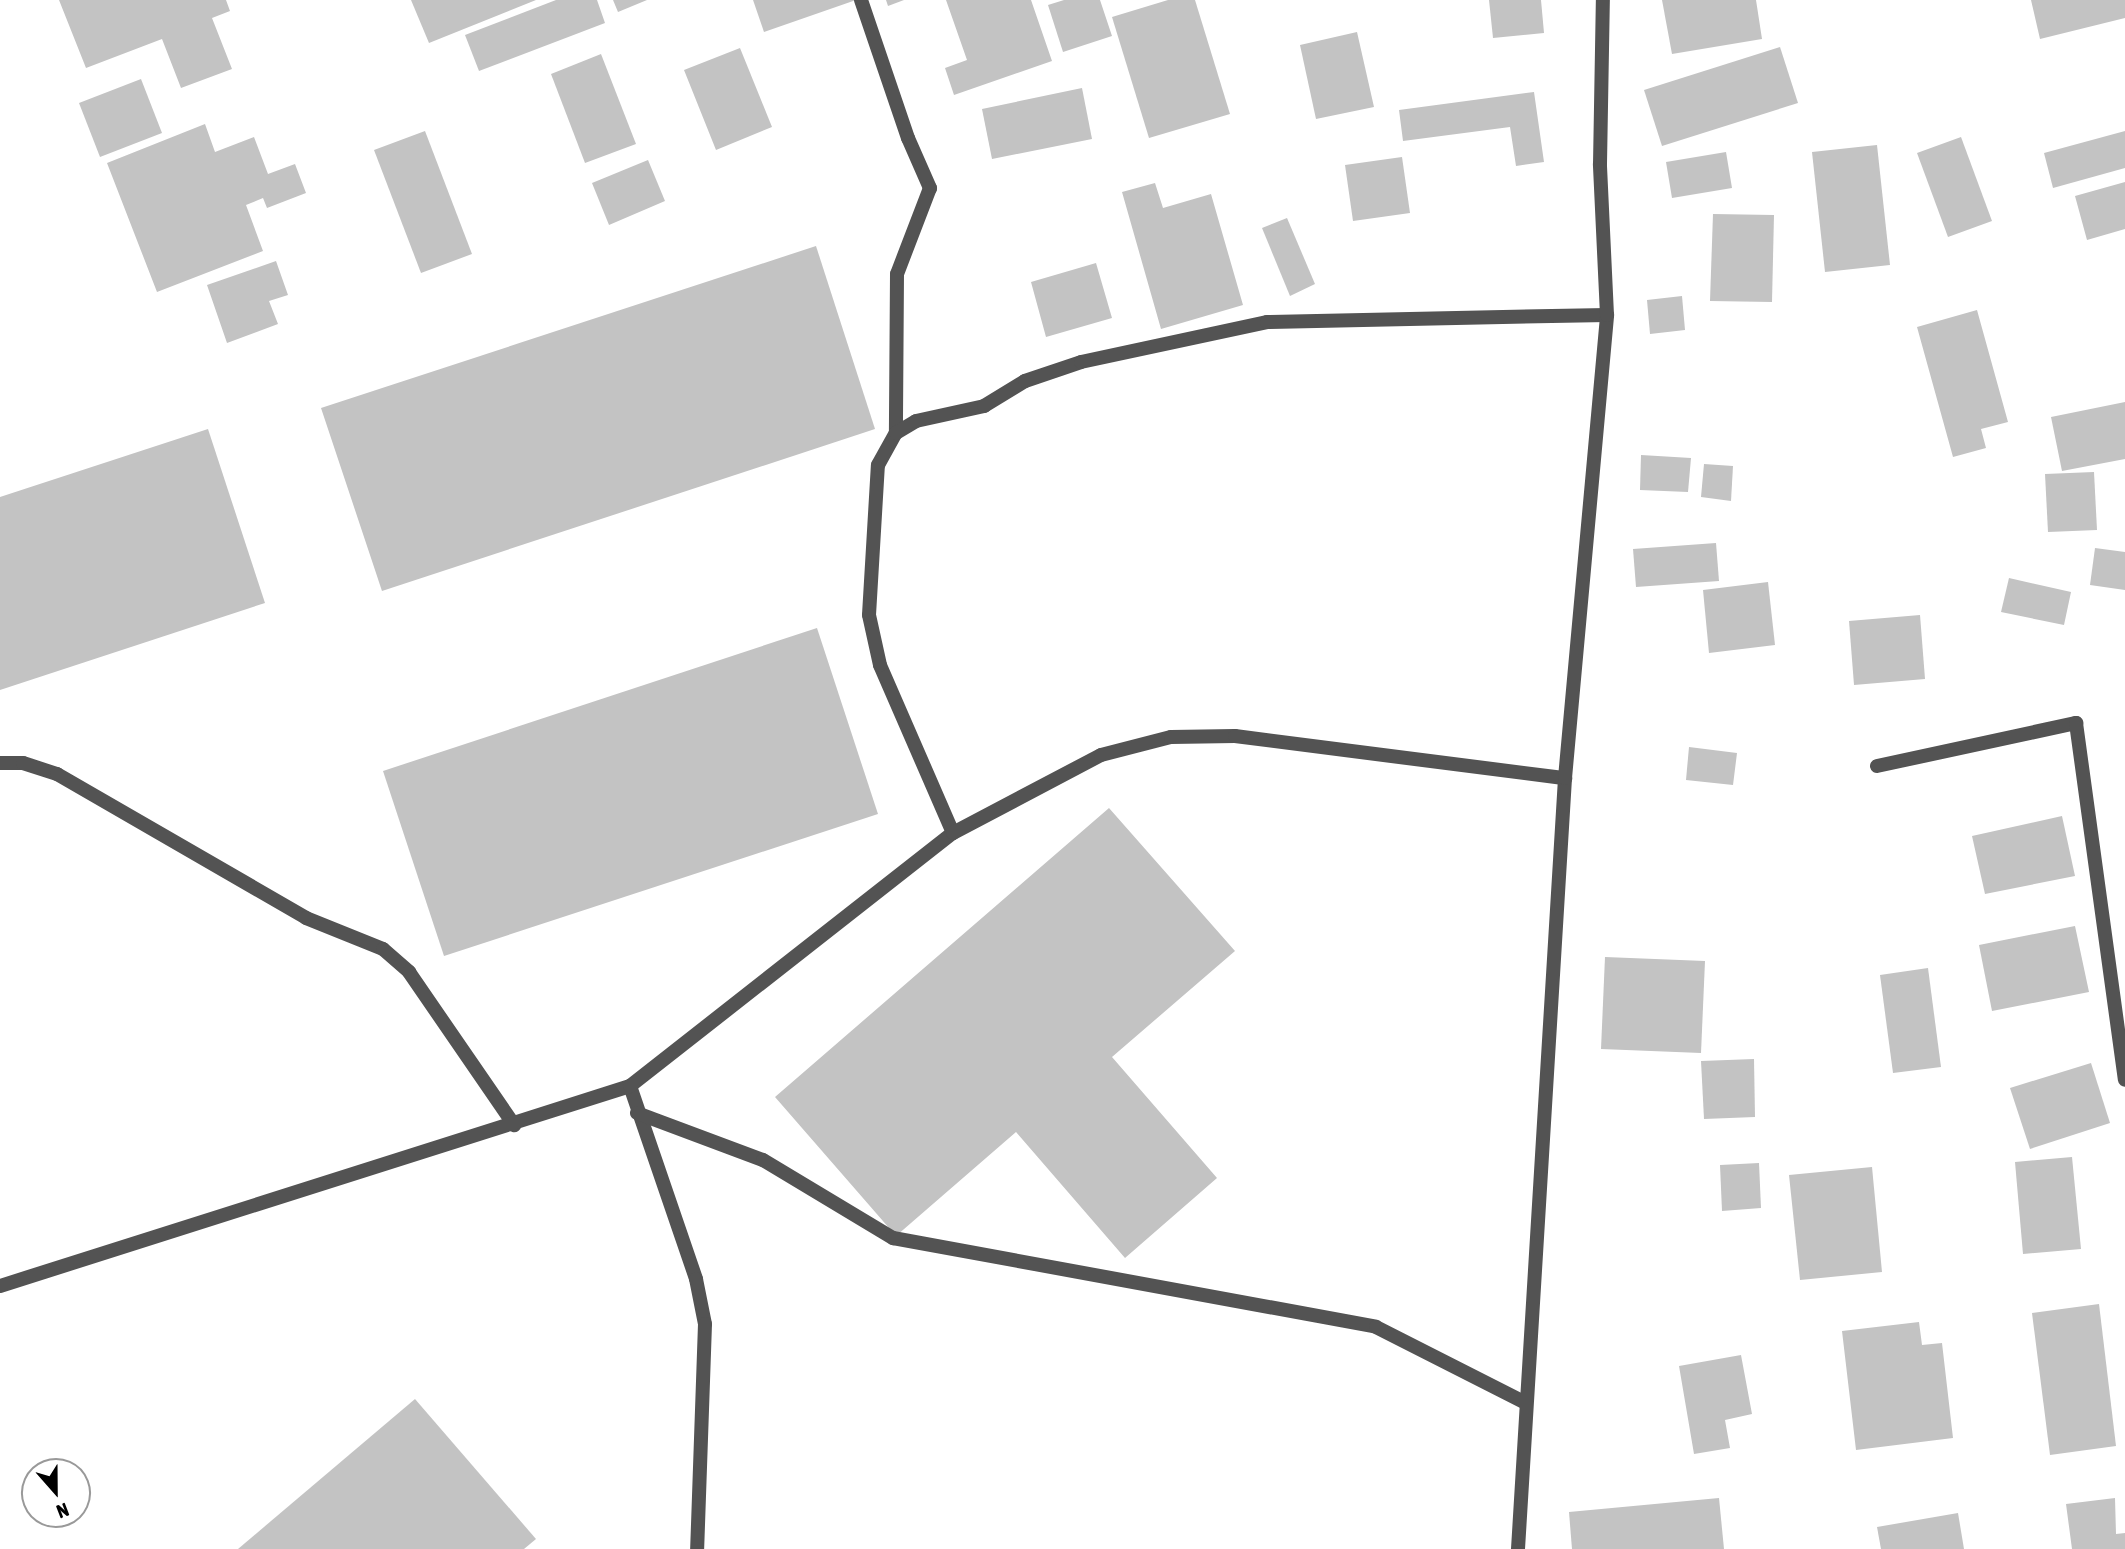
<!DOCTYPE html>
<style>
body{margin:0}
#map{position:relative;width:2125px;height:1549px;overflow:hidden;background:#fff;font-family:"Asap Condensed",sans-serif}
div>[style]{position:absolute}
.building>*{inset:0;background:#c3c3c3}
.street>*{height:14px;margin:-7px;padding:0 7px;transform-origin:7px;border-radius:7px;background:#535353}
span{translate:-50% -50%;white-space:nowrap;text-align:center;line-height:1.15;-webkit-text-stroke:5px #fff;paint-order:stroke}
.north{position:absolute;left:21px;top:1458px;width:70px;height:70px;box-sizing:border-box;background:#fff;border:2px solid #999;border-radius:50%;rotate:159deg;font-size:19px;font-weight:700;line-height:28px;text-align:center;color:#000}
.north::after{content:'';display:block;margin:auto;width:24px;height:32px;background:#000;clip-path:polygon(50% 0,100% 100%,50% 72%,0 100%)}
</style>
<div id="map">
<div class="building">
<i style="clip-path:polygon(59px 0,226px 0,230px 11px,212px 18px,232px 69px,181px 88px,162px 39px,86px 68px)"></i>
<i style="clip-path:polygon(411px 0,536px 0,429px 43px)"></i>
<i style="clip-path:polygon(556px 0,597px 0,605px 23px,479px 71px,465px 35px)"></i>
<i style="clip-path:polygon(613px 0,647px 0,618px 12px)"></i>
<i style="clip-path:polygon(753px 0,856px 0,764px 32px)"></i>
<i style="clip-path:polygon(886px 0,904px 0,888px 6px)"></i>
<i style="clip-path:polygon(946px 0,1031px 0,1052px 61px,954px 95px,945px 68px,967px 60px)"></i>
<i style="clip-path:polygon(1064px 0,1100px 0,1112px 36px,1063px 52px,1048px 5px)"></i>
<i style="clip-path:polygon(1168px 0,1195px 0,1230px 114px,1149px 138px,1112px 17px)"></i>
<i style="clip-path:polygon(1489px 0,1541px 0,1544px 33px,1493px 38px)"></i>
<i style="clip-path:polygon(1662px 0,1756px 0,1762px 39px,1672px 54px)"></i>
<i style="clip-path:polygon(2031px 0,2125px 0,2125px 18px,2040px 39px)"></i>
<i style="clip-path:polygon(1357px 32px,1374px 107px,1316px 119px,1300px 45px)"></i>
<i style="clip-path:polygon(1780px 47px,1798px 103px,1662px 146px,1644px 90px)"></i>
<i style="clip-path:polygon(740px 48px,772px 127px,716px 150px,684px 70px)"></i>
<i style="clip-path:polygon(601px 54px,636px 144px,585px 163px,551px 74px)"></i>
<i style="clip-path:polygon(141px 79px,162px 133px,100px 157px,79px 103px)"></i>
<i style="clip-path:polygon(1082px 88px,1092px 139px,992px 159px,982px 109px)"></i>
<i style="clip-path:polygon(1534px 92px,1544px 162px,1516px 166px,1510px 127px,1403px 141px,1399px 110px)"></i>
<i style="clip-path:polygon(205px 124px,215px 152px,254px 137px,268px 174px,295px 164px,306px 193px,267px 208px,263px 198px,246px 205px,263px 251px,157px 292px,107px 163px)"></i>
<i style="clip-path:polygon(425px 131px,472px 254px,421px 273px,374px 150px)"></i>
<i style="clip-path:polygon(2125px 131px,2125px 168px,2053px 188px,2044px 153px)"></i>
<i style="clip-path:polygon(1961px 137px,1992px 221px,1948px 237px,1917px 153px)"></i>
<i style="clip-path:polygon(1877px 145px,1890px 265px,1825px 272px,1812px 152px)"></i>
<i style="clip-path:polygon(1726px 152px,1732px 188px,1672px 198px,1666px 162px)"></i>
<i style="clip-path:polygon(1402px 157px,1410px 213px,1353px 221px,1345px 165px)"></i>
<i style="clip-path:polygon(648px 160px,665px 201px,609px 225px,592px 183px)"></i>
<i style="clip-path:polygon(2125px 182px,2125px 229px,2087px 240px,2075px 196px)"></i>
<i style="clip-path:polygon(1155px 183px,1163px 208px,1211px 194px,1243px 305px,1161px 329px,1122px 192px)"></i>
<i style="clip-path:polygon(1713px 214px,1774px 215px,1772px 302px,1710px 301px)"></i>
<i style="clip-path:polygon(1287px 218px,1315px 284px,1290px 296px,1262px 228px)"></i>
<i style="clip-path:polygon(816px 246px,875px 429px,382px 591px,321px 408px)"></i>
<i style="clip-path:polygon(276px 261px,288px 295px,269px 301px,278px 324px,227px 343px,207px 285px)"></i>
<i style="clip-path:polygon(1096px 263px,1112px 318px,1046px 337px,1031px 282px)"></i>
<i style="clip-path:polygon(1682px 296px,1685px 330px,1650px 334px,1647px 300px)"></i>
<i style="clip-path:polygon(1977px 310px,2008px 422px,1981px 429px,1986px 448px,1953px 457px,1917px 327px)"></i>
<i style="clip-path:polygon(2125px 402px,2125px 459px,2062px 471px,2051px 417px)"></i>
<i style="clip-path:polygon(208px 429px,265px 603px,0 690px,0 497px)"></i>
<i style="clip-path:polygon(1641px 455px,1691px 458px,1688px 492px,1640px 490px)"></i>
<i style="clip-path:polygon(1704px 464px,1733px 466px,1731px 501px,1701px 497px)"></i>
<i style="clip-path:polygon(2094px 472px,2097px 530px,2048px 532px,2045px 474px)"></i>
<i style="clip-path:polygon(1716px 543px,1719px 581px,1636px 587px,1633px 549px)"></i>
<i style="clip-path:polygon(2095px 548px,2125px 552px,2125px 590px,2090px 585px)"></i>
<i style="clip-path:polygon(2009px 578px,2071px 592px,2064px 625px,2001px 612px)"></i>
<i style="clip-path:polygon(1768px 582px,1775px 645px,1709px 653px,1703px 590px)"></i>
<i style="clip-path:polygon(1920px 615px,1925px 679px,1854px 685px,1849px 621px)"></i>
<i style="clip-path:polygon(817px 628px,878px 814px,444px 956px,383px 771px)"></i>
<i style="clip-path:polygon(1689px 747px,1737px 753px,1733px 785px,1686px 780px)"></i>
<i style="clip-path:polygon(1109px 808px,1235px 951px,1112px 1057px,1217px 1178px,1125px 1258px,1016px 1132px,896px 1236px,775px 1097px)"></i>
<i style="clip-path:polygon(2062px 816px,2075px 876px,1985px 894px,1972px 836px)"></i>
<i style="clip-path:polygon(2075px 926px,2089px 992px,1992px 1011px,1979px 945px)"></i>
<i style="clip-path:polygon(1605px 957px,1705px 961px,1701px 1053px,1601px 1049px)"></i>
<i style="clip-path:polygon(1928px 968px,1941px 1067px,1893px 1073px,1880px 975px)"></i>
<i style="clip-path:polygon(1754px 1059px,1755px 1117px,1704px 1119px,1701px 1061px)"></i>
<i style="clip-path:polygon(2091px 1063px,2110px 1123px,2030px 1149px,2010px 1088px)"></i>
<i style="clip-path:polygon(2072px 1157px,2081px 1249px,2023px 1254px,2015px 1162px)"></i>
<i style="clip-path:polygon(1759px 1163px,1761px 1208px,1722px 1211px,1720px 1165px)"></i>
<i style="clip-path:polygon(1872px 1167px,1882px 1272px,1800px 1280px,1789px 1175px)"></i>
<i style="clip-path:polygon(2099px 1304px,2116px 1446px,2050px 1455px,2032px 1313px)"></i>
<i style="clip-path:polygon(1919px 1322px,1922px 1345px,1942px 1343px,1953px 1438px,1856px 1450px,1842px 1331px)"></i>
<i style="clip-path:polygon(1741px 1355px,1752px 1414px,1725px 1420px,1730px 1448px,1694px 1454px,1679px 1366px)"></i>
<i style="clip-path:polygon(415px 1399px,536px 1539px,524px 1549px,238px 1549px)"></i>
<i style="clip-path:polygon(1719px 1498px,1724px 1549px,1572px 1549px,1569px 1512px)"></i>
<i style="clip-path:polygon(2115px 1498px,2116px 1534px,2125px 1533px,2125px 1549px,2072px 1549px,2066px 1504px)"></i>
<i style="clip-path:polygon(1958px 1513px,1964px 1549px,1881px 1549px,1877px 1527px)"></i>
</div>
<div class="street">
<i style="left:861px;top:0;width:146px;rotate:71.2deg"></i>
<i style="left:908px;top:138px;width:55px;rotate:66.3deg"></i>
<i style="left:930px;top:188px;width:92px;rotate:111deg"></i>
<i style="left:897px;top:274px;width:159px;rotate:90.4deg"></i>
<i style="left:0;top:763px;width:23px"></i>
<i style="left:23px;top:763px;width:36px;rotate:18deg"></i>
<i style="left:57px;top:774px;width:288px;rotate:30deg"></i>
<i style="left:306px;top:918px;width:83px;rotate:21.9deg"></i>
<i style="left:383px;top:949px;width:35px;rotate:41deg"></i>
<i style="left:409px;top:972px;width:186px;rotate:55.5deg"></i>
<i style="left:1877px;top:766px;width:204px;rotate:-12.2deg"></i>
<i style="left:2076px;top:723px;width:360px;rotate:82.2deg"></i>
<i style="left:953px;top:833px;width:183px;rotate:-113.5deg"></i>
<i style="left:880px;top:665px;width:51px;rotate:-102.4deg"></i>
<i style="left:869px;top:615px;width:150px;rotate:-86.6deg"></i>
<i style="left:878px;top:465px;width:37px;rotate:-61deg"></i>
<i style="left:896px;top:433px;width:23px;rotate:-31deg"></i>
<i style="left:916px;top:421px;width:70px;rotate:-12.4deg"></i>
<i style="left:984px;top:406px;width:48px;rotate:-31.4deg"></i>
<i style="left:1025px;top:381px;width:59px;rotate:-18.7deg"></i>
<i style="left:1081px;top:362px;width:190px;rotate:-12.1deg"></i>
<i style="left:1267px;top:322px;width:340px;rotate:-1.2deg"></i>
<i style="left:630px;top:1086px;width:204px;rotate:71.1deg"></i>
<i style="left:696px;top:1279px;width:46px;rotate:78.7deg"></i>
<i style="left:705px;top:1324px;width:225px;rotate:92deg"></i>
<i style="left:637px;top:1113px;width:134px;rotate:20.5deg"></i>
<i style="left:763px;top:1160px;width:152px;rotate:31deg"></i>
<i style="left:893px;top:1238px;width:491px;rotate:10.4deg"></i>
<i style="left:1376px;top:1327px;width:168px;rotate:26.9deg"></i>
<i style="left:0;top:1286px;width:661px;rotate:-17.61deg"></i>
<i style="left:630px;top:1086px;width:410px;rotate:-38.1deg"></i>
<i style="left:953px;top:833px;width:167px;rotate:-27.8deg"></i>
<i style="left:1101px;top:755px;width:72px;rotate:-14.4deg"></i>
<i style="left:1171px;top:737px;width:64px;rotate:-0.9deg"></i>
<i style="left:1235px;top:736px;width:333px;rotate:7.3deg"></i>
<i style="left:1518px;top:1549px;width:772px;rotate:-86.51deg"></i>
<i style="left:1565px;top:778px;width:465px;rotate:-84.8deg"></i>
<i style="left:1607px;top:315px;width:151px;rotate:-92.7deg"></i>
<i style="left:1600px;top:164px;width:164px;rotate:-89deg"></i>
</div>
<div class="north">N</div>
</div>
